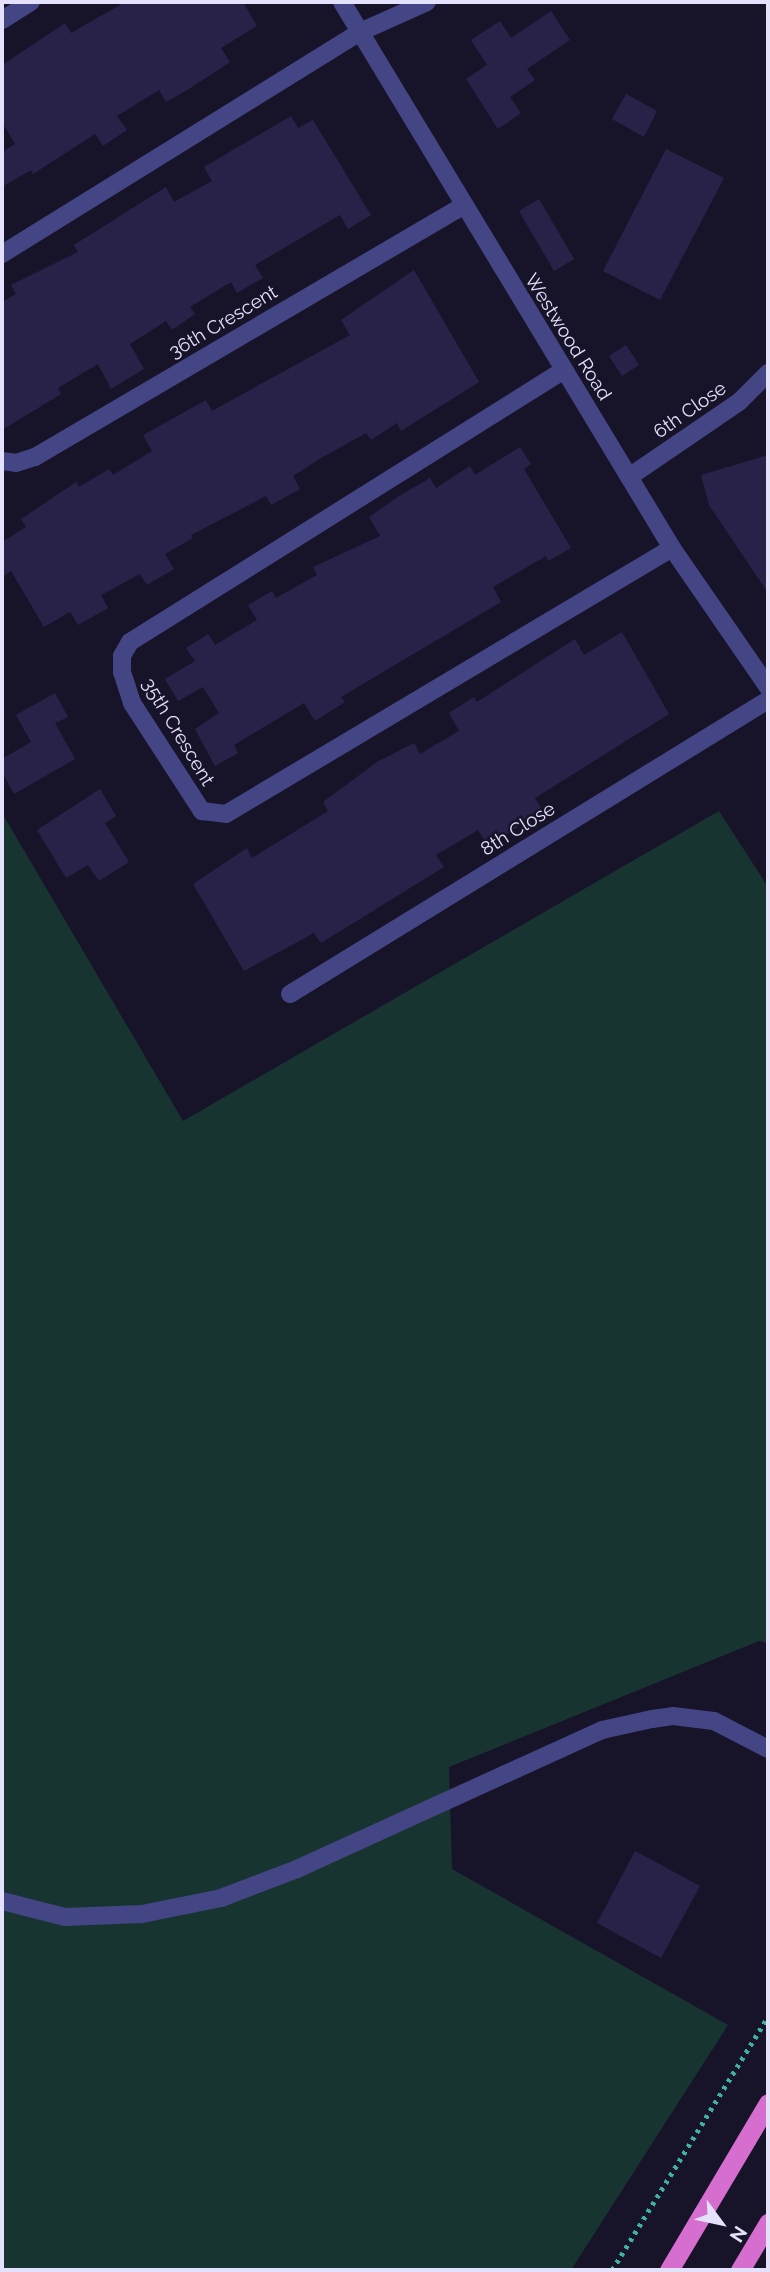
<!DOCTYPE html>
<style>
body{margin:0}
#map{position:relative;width:770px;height:2272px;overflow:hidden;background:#17142a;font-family:Raleway,sans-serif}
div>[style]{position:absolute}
.green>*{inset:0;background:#183431}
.building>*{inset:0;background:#282249}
.path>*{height:4.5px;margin-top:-2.25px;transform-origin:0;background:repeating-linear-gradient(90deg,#3fb2a6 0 3.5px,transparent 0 8.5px)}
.minor>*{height:18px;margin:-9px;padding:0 9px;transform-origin:9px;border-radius:9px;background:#444584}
.trunk>*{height:19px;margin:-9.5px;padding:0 9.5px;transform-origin:9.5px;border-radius:9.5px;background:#d66ed0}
span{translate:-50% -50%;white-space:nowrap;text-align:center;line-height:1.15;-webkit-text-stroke:5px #17142a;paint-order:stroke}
.street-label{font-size:19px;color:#e3e1fc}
.frame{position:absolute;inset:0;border:4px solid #e3e1fc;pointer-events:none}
.north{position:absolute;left:686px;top:2188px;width:70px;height:70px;-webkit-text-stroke:5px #17142a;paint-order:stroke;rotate:123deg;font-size:19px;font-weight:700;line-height:28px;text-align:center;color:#e3e1fc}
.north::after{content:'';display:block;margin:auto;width:24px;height:32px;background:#e3e1fc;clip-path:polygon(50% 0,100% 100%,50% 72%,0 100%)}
</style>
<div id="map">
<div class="green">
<i style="clip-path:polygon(719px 811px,768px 887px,768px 1643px,759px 1641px,449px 1767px,452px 1869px,728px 2025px,571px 2270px,2px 2270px,2px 813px,183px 1121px)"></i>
</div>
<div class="building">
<i style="clip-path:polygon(125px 2px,243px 2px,257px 26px,221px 48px,230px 62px,189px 89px,166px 102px,159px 90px,117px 116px,127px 130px,103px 146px,95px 134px,33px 174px,31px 170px,2px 187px,2px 152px,15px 144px,2px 122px,2px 65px,65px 23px,71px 33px)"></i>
<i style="clip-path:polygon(551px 11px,570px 40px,527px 69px,535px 80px,510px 97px,521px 113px,498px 129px,466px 79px,487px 65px,471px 40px,500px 21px,511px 38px)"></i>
<i style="clip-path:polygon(626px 94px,657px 111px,644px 137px,612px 119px)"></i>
<i style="clip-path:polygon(291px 116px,298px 128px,313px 120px,371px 215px,348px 229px,340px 215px,255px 265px,263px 278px,237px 293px,231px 282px,190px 307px,195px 314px,172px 330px,166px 321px,130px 344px,144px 369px,111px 389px,98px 364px,58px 388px,61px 394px,2px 430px,2px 302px,16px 294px,11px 285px,78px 252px,74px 245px,166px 187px,174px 202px,212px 181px,204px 167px)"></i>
<i style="clip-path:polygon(666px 149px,724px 178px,660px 300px,603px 271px)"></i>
<i style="clip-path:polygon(539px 199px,574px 259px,554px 271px,519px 211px)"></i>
<i style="clip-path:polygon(414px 270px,479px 382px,401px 431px,397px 423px,371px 440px,366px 433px,321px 458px,293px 476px,300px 489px,271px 505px,266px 496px,191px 535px,193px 538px,165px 554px,174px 569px,147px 585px,140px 574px,101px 595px,108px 608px,78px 625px,70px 612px,44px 627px,11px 571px,2px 577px,2px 542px,26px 527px,21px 519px,76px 482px,79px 487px,109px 469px,113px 475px,152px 451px,143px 435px,206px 400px,212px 411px,350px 335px,341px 320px)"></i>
<i style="clip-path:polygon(626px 345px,639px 365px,622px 376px,609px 356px)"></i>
<i style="clip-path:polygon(520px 447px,531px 464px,524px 469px,571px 548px,548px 561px,546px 556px,493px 587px,501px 602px,341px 697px,345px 702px,315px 721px,304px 703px,234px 745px,238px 753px,215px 766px,195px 729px,219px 713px,203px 687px,178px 701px,165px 679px,195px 661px,186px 648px,208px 634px,215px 645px,257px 620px,248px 605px,272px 591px,276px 598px,317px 575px,313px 567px,380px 536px,369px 517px,396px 498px,430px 478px,436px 488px,470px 466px,475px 475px)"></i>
<i style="clip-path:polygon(768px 455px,768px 593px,709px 505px,701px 475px)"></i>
<i style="clip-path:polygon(622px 632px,669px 714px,535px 798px,543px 811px,488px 846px,478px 830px,436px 855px,444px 867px,321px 943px,314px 933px,244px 971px,193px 884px,247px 848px,252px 858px,328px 811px,323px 802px,377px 762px,414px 743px,420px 754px,459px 731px,449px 713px,474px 697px,477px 702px,575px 639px,584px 655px)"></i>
<i style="clip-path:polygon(55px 693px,68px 717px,55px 723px,75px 759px,14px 794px,2px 772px,2px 759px,31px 742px,16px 715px)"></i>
<i style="clip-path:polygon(100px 789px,116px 816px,105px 823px,129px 862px,99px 881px,88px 865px,66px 878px,37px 830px)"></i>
<i style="clip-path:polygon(635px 1851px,700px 1886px,661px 1958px,597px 1923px)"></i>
</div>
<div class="path">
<i style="left:612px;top:2270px;width:298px;rotate:-58.4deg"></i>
</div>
<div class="minor">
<i style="left:342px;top:2px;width:638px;rotate:58.85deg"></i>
<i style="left:672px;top:548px;width:169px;rotate:55.4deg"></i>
<i style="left:2px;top:20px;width:34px;rotate:-32deg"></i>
<i style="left:2px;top:254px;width:421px;rotate:-31.8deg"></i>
<i style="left:360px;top:32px;width:73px;rotate:-24.1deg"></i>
<i style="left:564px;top:370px;width:512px;rotate:147.92deg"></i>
<i style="left:130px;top:642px;width:16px;rotate:120deg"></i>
<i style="left:122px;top:656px;width:16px;rotate:90deg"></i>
<i style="left:122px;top:672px;width:33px;rotate:72deg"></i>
<i style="left:132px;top:703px;width:129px;rotate:57.1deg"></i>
<i style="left:202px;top:811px;width:24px;rotate:7deg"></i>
<i style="left:226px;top:814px;width:519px;rotate:-30.81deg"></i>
<i style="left:2px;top:461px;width:14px;rotate:8deg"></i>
<i style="left:16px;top:463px;width:20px;rotate:-18deg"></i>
<i style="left:35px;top:457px;width:495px;rotate:-30.4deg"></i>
<i style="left:629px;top:477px;width:133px;rotate:-34.3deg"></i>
<i style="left:739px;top:402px;width:41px;rotate:-45deg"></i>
<i style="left:290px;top:994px;width:561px;rotate:-31.59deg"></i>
<i style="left:2px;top:1901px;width:65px;rotate:14.3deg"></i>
<i style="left:65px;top:1917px;width:77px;rotate:-2.2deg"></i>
<i style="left:142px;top:1914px;width:81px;rotate:-11.4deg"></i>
<i style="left:221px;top:1898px;width:81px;rotate:-20.9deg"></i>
<i style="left:297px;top:1869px;width:335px;rotate:-24.5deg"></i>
<i style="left:602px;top:1730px;width:51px;rotate:-12.4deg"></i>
<i style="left:652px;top:1719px;width:21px;rotate:-8deg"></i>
<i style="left:673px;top:1716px;width:41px;rotate:7deg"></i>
<i style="left:714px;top:1721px;width:61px;rotate:27.4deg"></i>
</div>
<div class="trunk">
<i style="left:669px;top:2270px;width:194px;rotate:-59.3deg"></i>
<i style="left:740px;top:2270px;width:55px;rotate:-59.2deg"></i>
</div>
<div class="street-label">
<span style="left:223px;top:322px;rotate:-31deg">36th Crescent</span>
<span style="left:568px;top:337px;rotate:58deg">Westwood Road</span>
<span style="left:690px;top:410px;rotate:-35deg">6th Close</span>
<span style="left:178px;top:732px;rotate:59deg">35th Crescent</span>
<span style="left:518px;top:829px;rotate:-32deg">8th Close</span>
</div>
<div class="frame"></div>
<div class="north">N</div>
</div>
